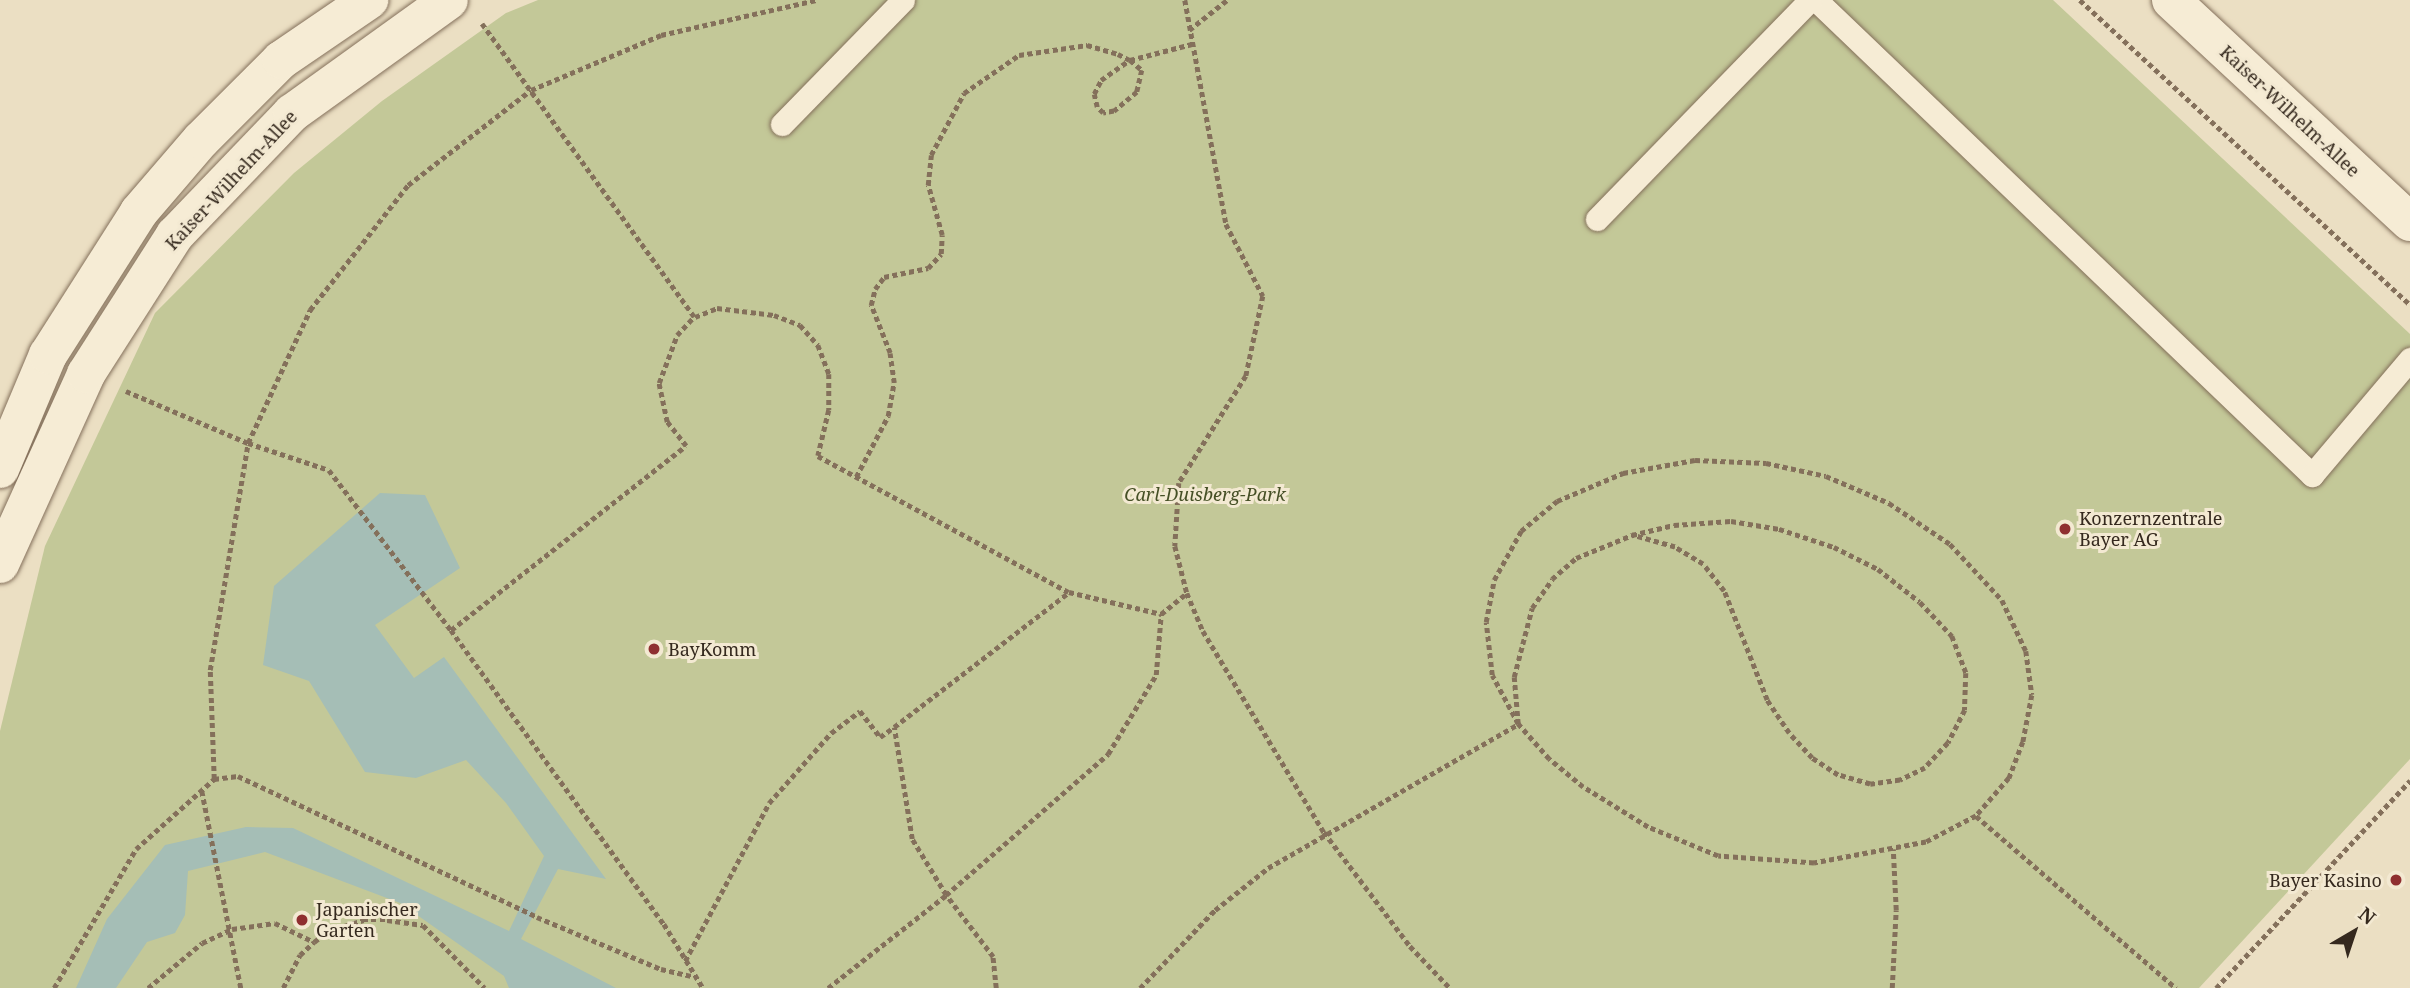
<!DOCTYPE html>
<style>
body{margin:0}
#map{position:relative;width:2410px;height:988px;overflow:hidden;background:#ebdfc3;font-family:"Noto Serif",serif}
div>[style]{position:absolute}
.green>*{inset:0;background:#c3c898}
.water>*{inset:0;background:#a5beb6}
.path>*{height:4.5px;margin-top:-2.25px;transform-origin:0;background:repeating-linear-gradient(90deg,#84705b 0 5px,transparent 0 8.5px)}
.roads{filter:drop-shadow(0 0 2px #84705b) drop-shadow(0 0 2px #84705b)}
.lane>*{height:23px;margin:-11.5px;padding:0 11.5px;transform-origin:11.5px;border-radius:11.5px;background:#f6ecd5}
.secondary>*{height:38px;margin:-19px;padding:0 19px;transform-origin:19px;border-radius:19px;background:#f6ecd5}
.dots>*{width:19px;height:19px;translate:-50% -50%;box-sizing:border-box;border:4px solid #f3e9d2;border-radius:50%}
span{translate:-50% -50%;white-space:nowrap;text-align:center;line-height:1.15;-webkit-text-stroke:6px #f3e9d2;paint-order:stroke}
.street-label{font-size:18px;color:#35291e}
.park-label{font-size:18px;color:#465026;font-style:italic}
.poi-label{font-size:18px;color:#35291e}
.left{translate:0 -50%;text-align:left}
.right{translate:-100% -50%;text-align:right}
.north{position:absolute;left:2319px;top:897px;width:70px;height:70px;-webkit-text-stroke:5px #f3e9d2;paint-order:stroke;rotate:39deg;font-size:19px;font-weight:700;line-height:28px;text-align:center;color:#35291e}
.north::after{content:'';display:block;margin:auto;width:24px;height:32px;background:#35291e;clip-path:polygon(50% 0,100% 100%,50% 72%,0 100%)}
</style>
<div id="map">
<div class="green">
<i style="clip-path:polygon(538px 0,2053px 0,2410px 334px,2410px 759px,2199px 988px,0 988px,0 731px,45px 546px,155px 313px,294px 173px,382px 101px,506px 13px)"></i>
</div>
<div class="water">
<i style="clip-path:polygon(380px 493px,425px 495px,460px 568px,375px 625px,414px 678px,444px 657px,606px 879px,558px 869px,521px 939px,616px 988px,509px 988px,504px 976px,400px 903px,265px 852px,188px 871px,185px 915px,175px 933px,147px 942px,116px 988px,76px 988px,107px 919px,165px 845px,246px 827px,293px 828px,509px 931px,544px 856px,506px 803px,466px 760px,416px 778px,365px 772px,309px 681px,263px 665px,274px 586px)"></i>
</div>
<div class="path">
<i style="left:1185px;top:0;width:228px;rotate:79.6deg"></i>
<i style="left:1226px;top:224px;width:81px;rotate:62.8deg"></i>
<i style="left:1263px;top:296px;width:82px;rotate:102deg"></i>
<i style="left:1246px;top:376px;width:126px;rotate:122.1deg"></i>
<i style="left:1179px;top:483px;width:63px;rotate:93.6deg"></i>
<i style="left:1175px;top:546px;width:49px;rotate:75.7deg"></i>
<i style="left:1187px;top:593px;width:41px;rotate:67.2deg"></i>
<i style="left:1203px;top:631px;width:235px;rotate:59deg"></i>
<i style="left:1324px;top:832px;width:143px;rotate:53deg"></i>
<i style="left:1410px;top:946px;width:58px;rotate:46.4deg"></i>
<i style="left:2080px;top:0;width:449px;rotate:42.7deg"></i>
<i style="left:1189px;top:30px;width:48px;rotate:-38.3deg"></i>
<i style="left:695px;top:317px;width:24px;rotate:-22deg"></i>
<i style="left:717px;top:308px;width:57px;rotate:7deg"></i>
<i style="left:774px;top:315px;width:28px;rotate:21deg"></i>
<i style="left:800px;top:325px;width:27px;rotate:48deg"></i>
<i style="left:818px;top:345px;width:31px;rotate:69deg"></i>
<i style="left:829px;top:374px;width:36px;rotate:90deg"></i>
<i style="left:829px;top:410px;width:47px;rotate:103.4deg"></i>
<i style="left:818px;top:456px;width:285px;rotate:28.5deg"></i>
<i style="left:1069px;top:592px;width:95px;rotate:13.4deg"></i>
<i style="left:1161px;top:614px;width:33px;rotate:-39deg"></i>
<i style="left:126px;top:391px;width:133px;rotate:23.1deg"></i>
<i style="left:248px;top:443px;width:85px;rotate:18.4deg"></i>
<i style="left:329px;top:470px;width:201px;rotate:52.7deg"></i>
<i style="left:451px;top:630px;width:363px;rotate:54.1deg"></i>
<i style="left:664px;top:924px;width:75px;rotate:58.6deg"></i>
<i style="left:1695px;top:460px;width:71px;rotate:2.4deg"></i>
<i style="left:1766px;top:463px;width:61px;rotate:12.2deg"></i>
<i style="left:1826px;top:476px;width:69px;rotate:23.2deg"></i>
<i style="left:1889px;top:503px;width:73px;rotate:33.9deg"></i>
<i style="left:1950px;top:544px;width:76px;rotate:47.1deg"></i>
<i style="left:2002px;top:600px;width:56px;rotate:64.8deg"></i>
<i style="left:2026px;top:651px;width:44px;rotate:82.2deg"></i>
<i style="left:2032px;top:695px;width:48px;rotate:100.8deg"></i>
<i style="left:2023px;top:742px;width:39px;rotate:111deg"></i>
<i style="left:2009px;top:778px;width:50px;rotate:131deg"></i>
<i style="left:1976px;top:816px;width:56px;rotate:152.5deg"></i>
<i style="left:1926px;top:842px;width:114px;rotate:169.4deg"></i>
<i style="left:1814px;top:863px;width:96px;rotate:-175.8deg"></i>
<i style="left:1718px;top:856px;width:76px;rotate:-157.5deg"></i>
<i style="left:1648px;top:827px;width:76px;rotate:-148.4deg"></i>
<i style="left:1583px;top:787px;width:44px;rotate:-140.5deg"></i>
<i style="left:1549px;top:759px;width:47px;rotate:-131.5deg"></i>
<i style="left:1518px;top:724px;width:55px;rotate:-118deg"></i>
<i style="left:1492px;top:675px;width:53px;rotate:-96.5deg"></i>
<i style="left:1486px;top:622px;width:43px;rotate:-79.2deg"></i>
<i style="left:1494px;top:580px;width:56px;rotate:-61.1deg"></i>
<i style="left:1521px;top:531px;width:47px;rotate:-39.8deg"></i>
<i style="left:1557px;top:501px;width:72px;rotate:-23deg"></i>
<i style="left:1623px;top:473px;width:73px;rotate:-10.2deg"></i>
<i style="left:856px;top:477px;width:69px;rotate:-62.3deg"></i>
<i style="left:888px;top:416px;width:34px;rotate:-80deg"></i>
<i style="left:894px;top:383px;width:30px;rotate:-98deg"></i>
<i style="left:890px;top:353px;width:52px;rotate:-111.6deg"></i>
<i style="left:871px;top:305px;width:16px;rotate:-76deg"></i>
<i style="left:875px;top:289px;width:15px;rotate:-53deg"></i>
<i style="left:884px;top:277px;width:45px;rotate:-11.6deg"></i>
<i style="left:928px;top:268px;width:19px;rotate:-47deg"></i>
<i style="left:941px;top:254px;width:19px;rotate:-87deg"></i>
<i style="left:942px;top:235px;width:52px;rotate:-105.6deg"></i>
<i style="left:928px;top:185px;width:30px;rotate:-84deg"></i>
<i style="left:931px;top:155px;width:70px;rotate:-62deg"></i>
<i style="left:964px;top:93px;width:67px;rotate:-34.6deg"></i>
<i style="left:1019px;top:55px;width:69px;rotate:-8.4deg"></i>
<i style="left:1087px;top:45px;width:32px;rotate:16deg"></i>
<i style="left:1118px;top:54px;width:13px;rotate:27deg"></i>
<i style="left:1130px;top:60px;width:16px;rotate:40deg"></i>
<i style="left:1142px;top:70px;width:23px;rotate:103deg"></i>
<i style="left:1137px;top:92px;width:30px;rotate:140deg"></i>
<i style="left:1114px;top:111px;width:11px;rotate:170deg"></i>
<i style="left:1103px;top:113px;width:8px;rotate:-135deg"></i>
<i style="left:1097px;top:107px;width:13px;rotate:-103deg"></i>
<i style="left:1094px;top:94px;width:16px;rotate:-63deg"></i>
<i style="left:1101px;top:80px;width:35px;rotate:-35deg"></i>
<i style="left:1130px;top:60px;width:64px;rotate:-14.5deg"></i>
<i style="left:451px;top:630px;width:298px;rotate:-38.1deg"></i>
<i style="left:686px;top:446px;width:31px;rotate:-128deg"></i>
<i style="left:667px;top:422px;width:40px;rotate:-102deg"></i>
<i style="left:659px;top:383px;width:51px;rotate:-69.4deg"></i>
<i style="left:677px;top:335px;width:25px;rotate:-47deg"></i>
<i style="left:694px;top:317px;width:362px;rotate:-125.9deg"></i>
<i style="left:214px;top:779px;width:24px;rotate:-7deg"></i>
<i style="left:238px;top:776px;width:331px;rotate:25.2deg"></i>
<i style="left:537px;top:917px;width:134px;rotate:22.8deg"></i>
<i style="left:661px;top:969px;width:35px;rotate:13deg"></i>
<i style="left:202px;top:791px;width:201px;rotate:78.8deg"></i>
<i style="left:1976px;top:816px;width:264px;rotate:40.7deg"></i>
<i style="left:685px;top:961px;width:179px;rotate:-62deg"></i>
<i style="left:769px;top:803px;width:94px;rotate:-48.5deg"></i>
<i style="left:831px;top:733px;width:36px;rotate:-37deg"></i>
<i style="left:860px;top:711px;width:33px;rotate:52deg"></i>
<i style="left:880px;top:737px;width:16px;rotate:-35deg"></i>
<i style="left:54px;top:988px;width:161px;rotate:-59.5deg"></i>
<i style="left:136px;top:849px;width:105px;rotate:-41.9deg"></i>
<i style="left:214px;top:779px;width:109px;rotate:-92.1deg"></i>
<i style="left:210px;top:670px;width:230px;rotate:-80.5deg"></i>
<i style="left:248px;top:443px;width:147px;rotate:-65deg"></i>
<i style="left:310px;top:310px;width:159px;rotate:-51.9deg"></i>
<i style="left:408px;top:185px;width:155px;rotate:-37.7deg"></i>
<i style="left:531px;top:90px;width:141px;rotate:-22.9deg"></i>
<i style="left:661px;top:35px;width:159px;rotate:-12.7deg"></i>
<i style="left:148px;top:988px;width:70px;rotate:-39.8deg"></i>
<i style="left:202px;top:943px;width:33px;rotate:-25deg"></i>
<i style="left:232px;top:929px;width:43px;rotate:-7.9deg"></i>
<i style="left:275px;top:923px;width:43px;rotate:26deg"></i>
<i style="left:314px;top:942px;width:18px;rotate:-38deg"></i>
<i style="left:328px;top:931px;width:37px;rotate:-17deg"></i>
<i style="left:363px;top:920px;width:24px"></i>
<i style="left:387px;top:920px;width:36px;rotate:8deg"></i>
<i style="left:423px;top:925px;width:88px;rotate:45.5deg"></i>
<i style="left:283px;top:988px;width:37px;rotate:-63deg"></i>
<i style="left:300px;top:955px;width:19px;rotate:-43deg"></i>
<i style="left:828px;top:988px;width:150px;rotate:-38.2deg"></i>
<i style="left:946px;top:895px;width:215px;rotate:-41deg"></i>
<i style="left:1108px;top:754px;width:92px;rotate:-58.7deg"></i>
<i style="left:1156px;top:675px;width:61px;rotate:-85.3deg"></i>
<i style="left:996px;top:988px;width:31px;rotate:-96deg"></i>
<i style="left:993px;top:957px;width:78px;rotate:-127.2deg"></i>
<i style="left:946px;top:895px;width:66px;rotate:-121.3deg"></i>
<i style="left:912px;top:839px;width:113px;rotate:-99.1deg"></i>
<i style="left:894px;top:727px;width:221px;rotate:-37.6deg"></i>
<i style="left:1140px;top:988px;width:108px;rotate:-46.1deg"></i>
<i style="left:1215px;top:910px;width:68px;rotate:-38.4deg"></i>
<i style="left:1268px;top:868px;width:289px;rotate:-29.9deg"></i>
<i style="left:1518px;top:724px;width:47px;rotate:-94.9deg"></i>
<i style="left:1514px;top:677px;width:71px;rotate:-75.4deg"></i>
<i style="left:1532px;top:608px;width:35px;rotate:-55deg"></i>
<i style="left:1552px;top:579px;width:32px;rotate:-41deg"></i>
<i style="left:1576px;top:558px;width:61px;rotate:-22.3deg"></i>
<i style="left:1632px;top:535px;width:43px;rotate:-13.4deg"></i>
<i style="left:1674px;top:525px;width:57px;rotate:-4deg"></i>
<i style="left:1731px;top:521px;width:49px;rotate:9.5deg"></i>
<i style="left:1779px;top:529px;width:58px;rotate:18.1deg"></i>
<i style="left:1834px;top:547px;width:49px;rotate:26.6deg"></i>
<i style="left:1878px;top:569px;width:53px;rotate:38.2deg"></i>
<i style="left:1920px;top:602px;width:47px;rotate:46.7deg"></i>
<i style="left:1952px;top:636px;width:40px;rotate:69deg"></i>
<i style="left:1966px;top:673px;width:37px;rotate:92deg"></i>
<i style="left:1965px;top:710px;width:37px;rotate:117deg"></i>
<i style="left:1948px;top:743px;width:34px;rotate:133deg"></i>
<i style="left:1925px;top:768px;width:28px;rotate:154deg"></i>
<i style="left:1900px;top:780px;width:30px;rotate:172deg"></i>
<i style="left:1870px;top:784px;width:33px;rotate:-164deg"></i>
<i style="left:1838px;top:775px;width:31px;rotate:-147deg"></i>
<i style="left:1812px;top:758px;width:34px;rotate:-133deg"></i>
<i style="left:1789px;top:733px;width:40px;rotate:-124deg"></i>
<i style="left:1767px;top:700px;width:117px;rotate:-111.5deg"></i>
<i style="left:1724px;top:591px;width:34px;rotate:-128deg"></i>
<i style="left:1703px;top:564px;width:33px;rotate:-149deg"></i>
<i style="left:1675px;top:547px;width:45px;rotate:-164.4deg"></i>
<i style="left:1892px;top:988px;width:78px;rotate:-87.1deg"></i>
<i style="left:1896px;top:910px;width:61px;rotate:-92.8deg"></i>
<i style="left:2216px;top:988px;width:284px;rotate:-46.9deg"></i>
</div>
<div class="roads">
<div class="lane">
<i style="left:1816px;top:0;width:687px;rotate:43.76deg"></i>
<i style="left:2312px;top:475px;width:152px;rotate:-49.8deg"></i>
<i style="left:782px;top:124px;width:173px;rotate:-45.7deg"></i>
<i style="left:1597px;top:219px;width:305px;rotate:-45.8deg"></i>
</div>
<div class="secondary">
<i style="left:2171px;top:0;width:326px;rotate:42.9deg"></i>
<i style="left:0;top:469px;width:124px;rotate:-67.2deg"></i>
<i style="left:48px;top:355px;width:169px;rotate:-57.5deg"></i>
<i style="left:139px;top:212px;width:95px;rotate:-49.3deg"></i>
<i style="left:201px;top:140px;width:113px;rotate:-45deg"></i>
<i style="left:281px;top:60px;width:107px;rotate:-34.3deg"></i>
<i style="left:0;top:564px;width:209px;rotate:-65.6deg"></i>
<i style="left:86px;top:374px;width:165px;rotate:-57.4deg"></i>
<i style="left:175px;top:235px;width:169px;rotate:-46.2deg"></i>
<i style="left:292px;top:113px;width:193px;rotate:-35.7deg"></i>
</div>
</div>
<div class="dots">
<i style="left:2065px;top:529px;background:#8f2f30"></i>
<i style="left:654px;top:649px;background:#8f2f30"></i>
<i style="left:2396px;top:880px;background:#8f2f30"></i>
<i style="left:302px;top:920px;background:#8f2f30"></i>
</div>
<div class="street-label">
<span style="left:2290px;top:111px;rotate:43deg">Kaiser-Wilhelm-Allee</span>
<span style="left:231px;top:180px;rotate:-47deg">Kaiser-Wilhelm-Allee</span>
</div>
<div class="park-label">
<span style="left:1205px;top:494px">Carl-Duisberg-Park</span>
</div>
<div class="poi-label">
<span class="left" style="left:2079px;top:529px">Konzernzentrale<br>Bayer AG</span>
<span class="left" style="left:668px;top:649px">BayKomm</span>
<span class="right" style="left:2382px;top:880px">Bayer Kasino</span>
<span class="left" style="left:316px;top:920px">Japanischer<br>Garten</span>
</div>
<div class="north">N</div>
</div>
